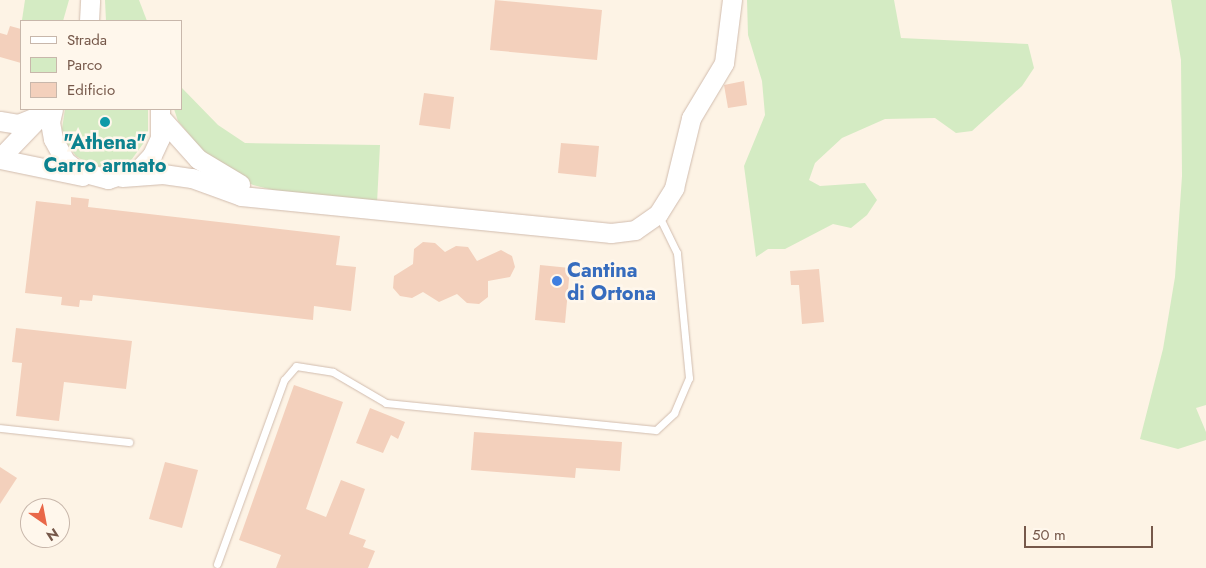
<!DOCTYPE html>
<style>
body{margin:0}
#map{position:relative;width:1206px;height:568px;overflow:hidden;background:#fdf3e5;font-family:Jost,sans-serif}
div>[style]{position:absolute}
.green>*{inset:0;background:#d4ebc3}
.building>*{inset:0;background:#f3d0bc}
.roads{filter:drop-shadow(0 0 1px #d1bcae) drop-shadow(0 0 1px #d1bcae)}
.lane>*{height:7px;margin:-3.5px;padding:0 3.5px;transform-origin:3.5px;border-radius:3.5px;background:#fff}
.secondary>*{height:19px;margin:-9.5px;padding:0 9.5px;transform-origin:9.5px;border-radius:9.5px;background:#fff}
.dots>*{width:14px;height:14px;translate:-50% -50%;box-sizing:border-box;border:2px solid #fff7ec;border-radius:50%}
span{translate:-50% -50%;white-space:nowrap;text-align:center;line-height:1.15;-webkit-text-stroke:5px #fff7ec;paint-order:stroke}
.culture-label{font-size:20px;color:#0d838f;font-weight:700}
.shop-label{font-size:20px;color:#366cbe;font-weight:700}
.left{translate:0 -50%;text-align:left}
.legend{position:absolute;left:20px;top:20px;width:162px;height:90px;box-sizing:border-box;background:#fff7ec;border:1px solid #c8b7ab;margin:0;padding:6px 9px;list-style:none;font-size:15px;color:#76584a}
.legend li{display:flex;align-items:center;gap:10px;height:25px}
.legend b{width:25px;border:1px solid #c8b7ab}
.north{position:absolute;left:20px;top:498px;width:50px;height:50px;box-sizing:border-box;background:#fff7ec;border:1px solid #c8b7ab;border-radius:50%;rotate:147deg;font-size:14px;font-weight:700;line-height:20px;text-align:center;color:#76584a}
.north::after{content:'';display:block;margin:auto;width:18px;height:22px;background:#e96748;clip-path:polygon(50% 0,100% 100%,50% 72%,0 100%)}
.scale{position:absolute;left:1024px;top:526px;width:129px;height:22px;box-sizing:border-box;border:2px solid #76584a;border-top:0;padding-left:6px;font-size:15px;line-height:18px;white-space:nowrap;color:#76584a;-webkit-text-stroke:4px #fff7ec;paint-order:stroke}
</style>
<div id="map">
<div class="green">
<i style="clip-path:polygon(25px 0,69px 0,63px 21px,27px 21px,22px 20px)"></i>
<i style="clip-path:polygon(105px 0,139px 0,147px 21px,106px 21px)"></i>
<i style="clip-path:polygon(747px 0,894px 0,901px 38px,1028px 44px,1034px 68px,1022px 86px,972px 131px,956px 133px,935px 118px,885px 119px,842px 138px,815px 163px,809px 180px,820px 186px,865px 183px,877px 200px,867px 215px,851px 228px,833px 224px,785px 249px,768px 249px,756px 257px,744px 166px,765px 115px,762px 81px,748px 35px)"></i>
<i style="clip-path:polygon(1171px 0,1206px 0,1206px 405px,1196px 408px,1206px 432px,1206px 440px,1178px 449px,1140px 439px,1163px 349px,1175px 277px,1182px 176px,1181px 60px)"></i>
<i style="clip-path:polygon(181px 87px,218px 125px,245px 143px,380px 145px,377px 203px,285px 193px,253px 185px,215px 166px,178px 121px,174px 109px,181px 109px)"></i>
<i style="clip-path:polygon(65px 109px,148px 109px,148px 137px,132px 159px,119px 165px,104px 167px,89px 164px,76px 156px,67px 144px,62px 129px)"></i>
</div>
<div class="building">
<i style="clip-path:polygon(495px 0,602px 10px,597px 60px,490px 50px)"></i>
<i style="clip-path:polygon(10px 26px,21px 29px,21px 63px,0 57px,0 33px,7px 35px)"></i>
<i style="clip-path:polygon(744px 81px,747px 105px,728px 108px,724px 85px)"></i>
<i style="clip-path:polygon(424px 93px,454px 97px,450px 129px,419px 125px)"></i>
<i style="clip-path:polygon(561px 143px,599px 146px,596px 177px,558px 173px)"></i>
<i style="clip-path:polygon(71px 197px,89px 199px,88px 207px,340px 236px,336px 265px,356px 267px,351px 311px,314px 306px,313px 320px,93px 295px,92px 301px,80px 300px,79px 307px,61px 305px,62px 297px,25px 293px,36px 201px,71px 205px)"></i>
<i style="clip-path:polygon(423px 242px,435px 243px,445px 252px,456px 246px,468px 247px,477px 261px,501px 250px,512px 256px,515px 267px,510px 277px,488px 281px,488px 297px,479px 304px,467px 303px,457px 294px,439px 302px,423px 292px,412px 298px,400px 296px,393px 288px,394px 276px,413px 264px,414px 249px)"></i>
<i style="clip-path:polygon(540px 265px,570px 268px,565px 323px,535px 320px)"></i>
<i style="clip-path:polygon(819px 269px,824px 322px,802px 324px,799px 285px,791px 285px,790px 271px)"></i>
<i style="clip-path:polygon(16px 328px,132px 341px,126px 389px,64px 382px,59px 421px,16px 416px,22px 363px,12px 362px)"></i>
<i style="clip-path:polygon(294px 385px,343px 402px,306px 509px,326px 517px,341px 480px,365px 489px,349px 534px,366px 540px,363px 547px,375px 551px,368px 568px,276px 568px,281px 555px,239px 540px)"></i>
<i style="clip-path:polygon(370px 408px,405px 422px,398px 439px,391px 435px,383px 453px,356px 443px)"></i>
<i style="clip-path:polygon(474px 432px,622px 442px,620px 471px,576px 468px,575px 478px,471px 470px)"></i>
<i style="clip-path:polygon(165px 462px,198px 470px,182px 528px,149px 519px)"></i>
<i style="clip-path:polygon(0 467px,17px 478px,0 504px)"></i>
</div>
<div class="roads">
<div class="lane">
<i style="left:0;top:428px;width:130px;rotate:6.2deg"></i>
<i style="left:217px;top:564px;width:196px;rotate:-70deg"></i>
<i style="left:284px;top:380px;width:18px;rotate:-49deg"></i>
<i style="left:296px;top:366px;width:37px;rotate:9deg"></i>
<i style="left:333px;top:372px;width:61px;rotate:30.3deg"></i>
<i style="left:386px;top:403px;width:271px;rotate:5.7deg"></i>
<i style="left:656px;top:430px;width:25px;rotate:-43deg"></i>
<i style="left:674px;top:413px;width:38px;rotate:-67deg"></i>
<i style="left:689px;top:378px;width:126px;rotate:-95.5deg"></i>
<i style="left:677px;top:253px;width:43px;rotate:-116deg"></i>
</div>
<div class="secondary">
<i style="left:89px;top:21px;width:21px;rotate:-87deg"></i>
<i style="left:53px;top:109px;width:13px;rotate:103deg"></i>
<i style="left:50px;top:122px;width:17px;rotate:80deg"></i>
<i style="left:53px;top:139px;width:25px;rotate:61deg"></i>
<i style="left:65px;top:161px;width:16px;rotate:38deg"></i>
<i style="left:78px;top:171px;width:31px;rotate:15deg"></i>
<i style="left:108px;top:179px;width:33px;rotate:-18deg"></i>
<i style="left:139px;top:169px;width:19px;rotate:-47deg"></i>
<i style="left:152px;top:155px;width:19px;rotate:-65deg"></i>
<i style="left:160px;top:138px;width:29px;rotate:-90deg"></i>
<i style="left:162px;top:119px;width:54px;rotate:48deg"></i>
<i style="left:198px;top:159px;width:49px;rotate:30.8deg"></i>
<i style="left:0;top:121px;width:18px;rotate:9deg"></i>
<i style="left:18px;top:124px;width:22px;rotate:-22deg"></i>
<i style="left:0;top:158px;width:68px;rotate:-46.2deg"></i>
<i style="left:0;top:159px;width:84px;rotate:11.7deg"></i>
<i style="left:122px;top:177px;width:41px;rotate:-4.2deg"></i>
<i style="left:163px;top:174px;width:29px;rotate:8deg"></i>
<i style="left:192px;top:178px;width:52px;rotate:20.2deg"></i>
<i style="left:241px;top:196px;width:372px;rotate:5.7deg"></i>
<i style="left:611px;top:233px;width:24px;rotate:-7deg"></i>
<i style="left:635px;top:230px;width:28px;rotate:-35deg"></i>
<i style="left:658px;top:214px;width:31px;rotate:-58deg"></i>
<i style="left:674px;top:188px;width:72px;rotate:-76.3deg"></i>
<i style="left:691px;top:118px;width:64px;rotate:-59deg"></i>
<i style="left:724px;top:63px;width:64px;rotate:-82.8deg"></i>
</div>
</div>
<div class="dots">
<i style="left:105px;top:122px;background:#0f9aa8"></i>
<i style="left:557px;top:281px;background:#3f7fe0"></i>
</div>
<div class="culture-label">
<span style="left:105px;top:154px">"Athena"<br>Carro armato</span>
</div>
<div class="shop-label">
<span class="left" style="left:567px;top:282px">Cantina<br>di Ortona</span>
</div>
<ul class="legend">
<li><b style="height:6px;background:#fff"></b>Strada</li>
<li><b style="height:14px;background:#d4ebc3"></b>Parco</li>
<li><b style="height:14px;background:#f3d0bc"></b>Edificio</li>
</ul>
<div class="north">N</div>
<div class="scale">50 m</div>
</div>
